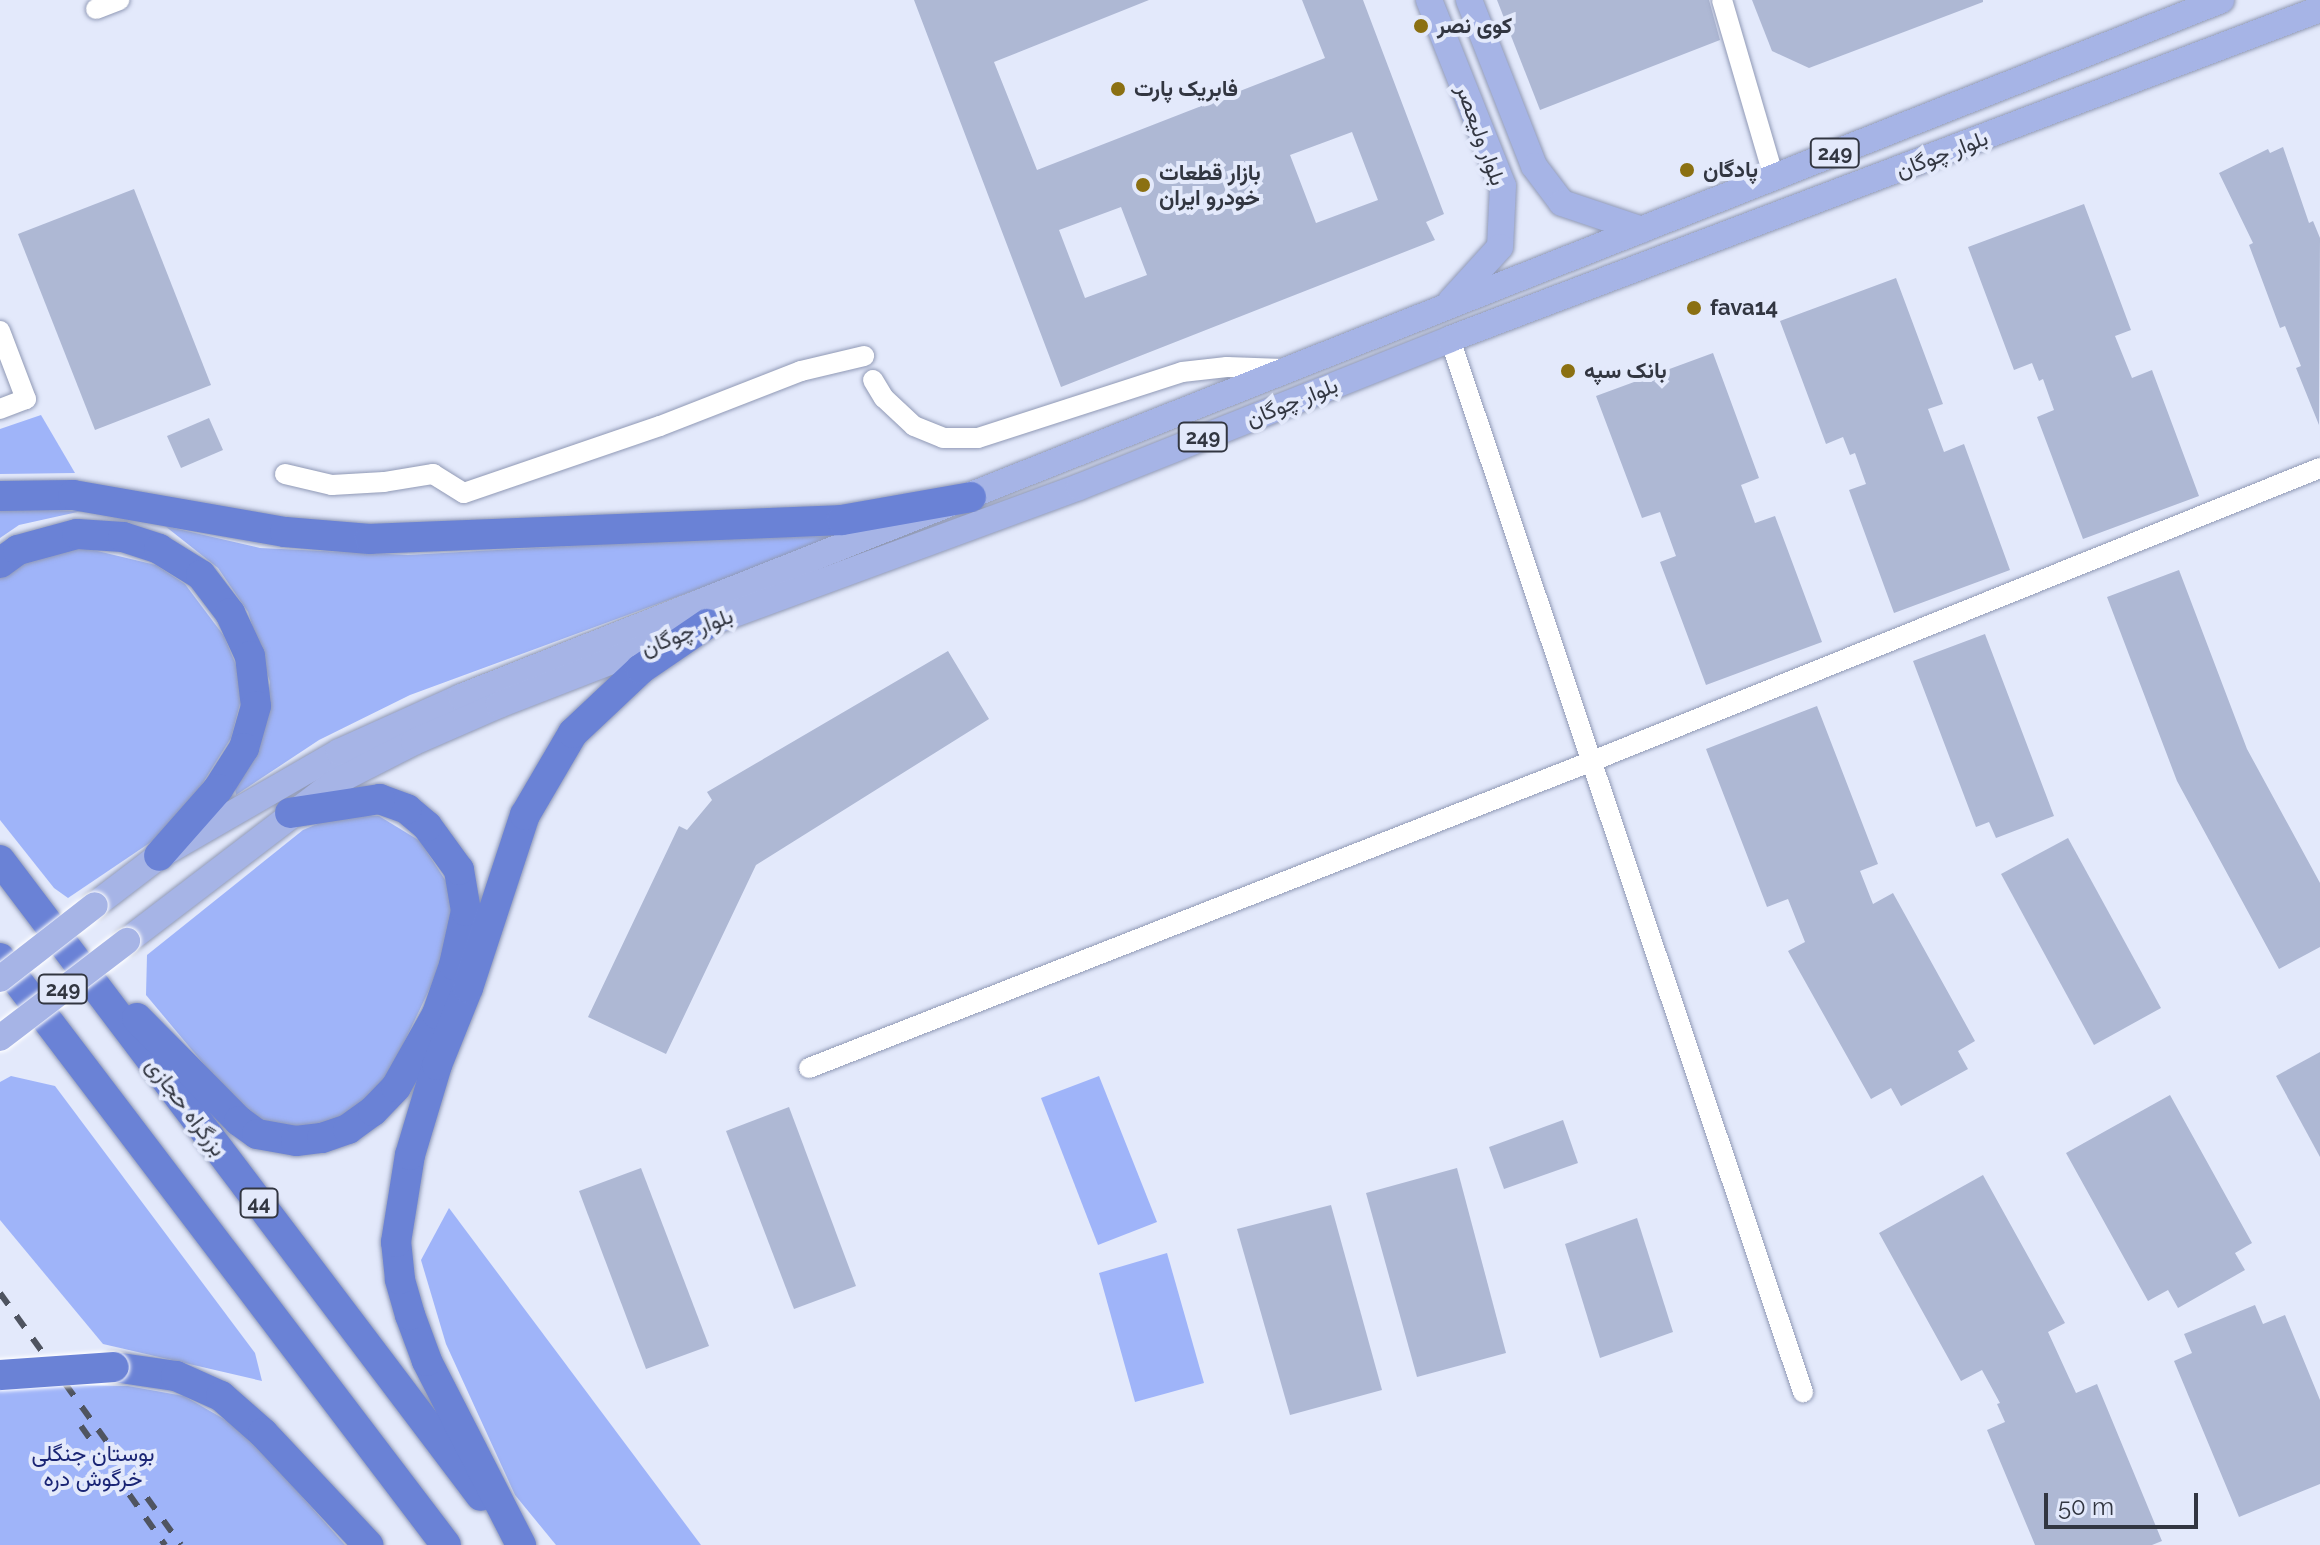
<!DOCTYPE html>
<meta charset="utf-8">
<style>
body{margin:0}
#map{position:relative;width:2320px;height:1545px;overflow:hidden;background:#e3e9fb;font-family:Raleway,Vazirmatn,sans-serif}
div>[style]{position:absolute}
.green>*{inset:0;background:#9fb4f9}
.building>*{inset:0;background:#aeb8d4}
.roads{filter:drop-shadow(0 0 2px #9099b5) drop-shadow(0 0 2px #9099b5)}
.minor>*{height:20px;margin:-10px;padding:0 10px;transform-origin:10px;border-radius:10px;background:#fff}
.major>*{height:26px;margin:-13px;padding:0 13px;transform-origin:13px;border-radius:13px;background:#a6b4e6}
.highway>*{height:30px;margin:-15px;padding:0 15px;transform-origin:15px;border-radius:15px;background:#6a82d6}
.rail>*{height:6px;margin-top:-3px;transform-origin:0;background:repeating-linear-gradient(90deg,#4f5460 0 14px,transparent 0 28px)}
.bridges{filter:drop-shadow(0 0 2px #fff) drop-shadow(0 0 2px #fff)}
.major-bridge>*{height:26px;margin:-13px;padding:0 13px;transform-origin:13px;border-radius:13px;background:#a6b4e6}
.highway-bridge>*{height:30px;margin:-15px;padding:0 15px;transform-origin:15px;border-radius:15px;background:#6a82d6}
.dots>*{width:22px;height:22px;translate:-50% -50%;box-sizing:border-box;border:4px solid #e3e9fb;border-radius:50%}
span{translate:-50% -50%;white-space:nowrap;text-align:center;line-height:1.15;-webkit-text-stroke:8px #e3e9fb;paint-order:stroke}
.shield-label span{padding:2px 6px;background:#e3e9fb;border:2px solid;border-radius:6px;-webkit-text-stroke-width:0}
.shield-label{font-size:20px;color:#323641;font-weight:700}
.poi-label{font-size:22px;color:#323641;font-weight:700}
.left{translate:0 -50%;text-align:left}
.street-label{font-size:22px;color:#323641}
.park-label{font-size:22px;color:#1a2575}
.scale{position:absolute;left:2044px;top:1493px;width:154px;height:36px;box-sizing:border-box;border:4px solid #323641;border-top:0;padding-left:10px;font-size:24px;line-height:28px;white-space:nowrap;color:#323641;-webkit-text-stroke:6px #e3e9fb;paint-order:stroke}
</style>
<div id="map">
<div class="green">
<i style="clip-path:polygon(41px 415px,75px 473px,0 474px,0 429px)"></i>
<i style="clip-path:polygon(0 510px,82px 511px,19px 525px,0 538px)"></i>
<i style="clip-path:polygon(165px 526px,260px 548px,408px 555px,714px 538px,829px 536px,834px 539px,410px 695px,319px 740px,236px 795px,235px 788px,264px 731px,270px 682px,248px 612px,218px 568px)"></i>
<i style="clip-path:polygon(89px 549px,156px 565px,185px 584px,224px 636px,236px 665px,242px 696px,231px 738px,189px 805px,157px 838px,68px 898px,54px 888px,0 820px,0 575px,14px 563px,59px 550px)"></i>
<i style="clip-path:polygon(341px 814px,379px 816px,420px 841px,449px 886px,452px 926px,431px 986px,390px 1072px,354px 1113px,309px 1135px,269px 1129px,243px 1111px,146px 995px,147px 955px,303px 830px)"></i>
<i style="clip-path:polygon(11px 1076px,55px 1086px,255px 1353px,262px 1381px,103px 1344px,0 1220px,0 1082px)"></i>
<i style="clip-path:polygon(1099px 1076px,1157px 1222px,1098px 1245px,1041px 1098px)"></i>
<i style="clip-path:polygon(449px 1208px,701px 1545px,556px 1545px,515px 1495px,446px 1344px,421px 1260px)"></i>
<i style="clip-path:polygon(1167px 1253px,1204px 1383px,1135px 1402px,1099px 1273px)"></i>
<i style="clip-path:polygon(14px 1384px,128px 1386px,184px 1396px,243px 1430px,345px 1545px,0 1545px,0 1385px)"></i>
</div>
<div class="building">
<i style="clip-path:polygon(evenodd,914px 0,1149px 0,994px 62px,1037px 170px,1325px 58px,1302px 0,1363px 0,1444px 214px,1426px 222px,1435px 240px,1061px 387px,914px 0,1352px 132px,1378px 200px,1316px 223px,1290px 155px,1352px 132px,914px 0,1121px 207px,1147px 275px,1085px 298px,1059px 230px,1121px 207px)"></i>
<i style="clip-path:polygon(1497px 0,1709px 0,1720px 40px,1540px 110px)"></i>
<i style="clip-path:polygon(1752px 0,1983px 0,1983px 2px,1809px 68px,1772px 51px)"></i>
<i style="clip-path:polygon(2283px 147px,2309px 223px,2313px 221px,2320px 238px,2319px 425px,2296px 368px,2301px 366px,2285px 326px,2280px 328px,2249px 245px,2253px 243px,2219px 173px,2268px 149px,2270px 153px)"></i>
<i style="clip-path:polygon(134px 189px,211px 385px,95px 430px,18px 234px)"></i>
<i style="clip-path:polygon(2084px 204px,2131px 330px,2115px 336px,2132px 378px,2152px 370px,2199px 496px,2083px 539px,2037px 417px,2054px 410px,2043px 379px,2039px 381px,2032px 363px,2014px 370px,1968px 247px)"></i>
<i style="clip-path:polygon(1896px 278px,1943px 404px,1928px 409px,1944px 452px,1964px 444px,2010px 570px,1894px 613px,1849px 490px,1866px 484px,1855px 453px,1850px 455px,1843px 437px,1826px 444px,1780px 321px)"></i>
<i style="clip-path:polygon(1713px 353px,1759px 478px,1741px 485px,1755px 523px,1775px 516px,1822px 642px,1706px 685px,1660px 562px,1676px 556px,1660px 512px,1642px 518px,1596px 396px)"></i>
<i style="clip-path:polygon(209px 418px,223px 450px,181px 468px,167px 436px)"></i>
<i style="clip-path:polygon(2179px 570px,2247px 749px,2320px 883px,2320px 947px,2279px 969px,2177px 781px,2107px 597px)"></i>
<i style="clip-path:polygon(1985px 634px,2054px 816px,1996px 838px,1989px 822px,1976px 827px,1913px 661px)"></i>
<i style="clip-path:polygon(948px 651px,989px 719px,756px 865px,666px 1054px,588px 1017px,679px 826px,687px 830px,712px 800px,707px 792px)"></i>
<i style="clip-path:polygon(1817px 706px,1878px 864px,1860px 871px,1873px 904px,1893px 893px,1975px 1041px,1958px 1051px,1968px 1069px,1901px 1106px,1891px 1088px,1871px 1099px,1788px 951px,1805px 942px,1788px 899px,1767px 907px,1706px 749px)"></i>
<i style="clip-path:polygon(2068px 838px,2161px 1008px,2094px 1045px,2001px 874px)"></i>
<i style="clip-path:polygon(2320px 1052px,2320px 1157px,2276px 1076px)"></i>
<i style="clip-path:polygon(2170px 1095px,2252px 1243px,2235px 1253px,2245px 1270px,2178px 1308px,2168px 1290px,2148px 1301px,2066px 1153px)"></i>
<i style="clip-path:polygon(789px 1107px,856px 1286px,794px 1309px,726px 1131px)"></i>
<i style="clip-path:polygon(1563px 1120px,1578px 1163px,1504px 1189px,1489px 1147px)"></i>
<i style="clip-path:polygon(641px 1168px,709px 1346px,646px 1369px,579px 1191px)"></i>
<i style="clip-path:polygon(1457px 1168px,1506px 1353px,1417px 1377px,1366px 1193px)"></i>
<i style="clip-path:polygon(1983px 1175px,2065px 1323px,2048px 1332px,2076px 1393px,2097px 1384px,2162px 1541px,2152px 1545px,2035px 1545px,1987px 1430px,2005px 1422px,1997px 1404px,2000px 1403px,1982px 1370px,1961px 1381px,1879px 1233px)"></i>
<i style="clip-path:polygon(1331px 1205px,1382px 1390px,1290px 1415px,1237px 1229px)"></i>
<i style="clip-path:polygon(1637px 1218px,1673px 1332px,1600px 1358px,1565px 1244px)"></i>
<i style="clip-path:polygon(2255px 1305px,2263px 1324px,2285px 1315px,2320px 1400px,2320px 1484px,2239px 1517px,2174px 1361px,2192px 1353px,2184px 1334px)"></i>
</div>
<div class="roads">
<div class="minor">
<i style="left:1722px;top:0;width:185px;rotate:73.7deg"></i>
<i style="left:96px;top:9px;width:25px;rotate:-21deg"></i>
<i style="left:0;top:331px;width:73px;rotate:69.1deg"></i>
<i style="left:26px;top:399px;width:28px;rotate:159deg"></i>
<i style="left:1450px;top:339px;width:1111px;rotate:71.47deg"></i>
<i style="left:873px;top:380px;width:21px;rotate:59deg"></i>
<i style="left:884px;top:398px;width:41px;rotate:43deg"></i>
<i style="left:914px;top:426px;width:31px;rotate:22deg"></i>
<i style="left:943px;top:438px;width:35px"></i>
<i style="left:978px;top:438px;width:214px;rotate:-17.9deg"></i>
<i style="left:1182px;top:372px;width:45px;rotate:-6.3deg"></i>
<i style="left:1227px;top:367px;width:56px;rotate:2deg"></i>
<i style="left:285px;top:474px;width:48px;rotate:13.2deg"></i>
<i style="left:332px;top:485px;width:52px;rotate:-3.3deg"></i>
<i style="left:384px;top:482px;width:50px;rotate:-9.3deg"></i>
<i style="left:433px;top:474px;width:36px;rotate:32deg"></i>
<i style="left:464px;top:493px;width:207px;rotate:-18.9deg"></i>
<i style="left:660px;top:426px;width:151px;rotate:-21.3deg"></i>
<i style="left:801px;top:371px;width:65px;rotate:-13.4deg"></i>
<i style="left:809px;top:1068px;width:839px;rotate:-21.4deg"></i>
<i style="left:1590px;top:762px;width:787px;rotate:-21.94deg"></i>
</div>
<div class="major">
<i style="left:1429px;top:0;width:200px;rotate:68.3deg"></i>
<i style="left:1503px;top:186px;width:61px;rotate:92.8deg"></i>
<i style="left:1500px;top:247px;width:73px;rotate:132.2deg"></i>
<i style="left:1469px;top:0;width:178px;rotate:68.6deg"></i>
<i style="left:1534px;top:166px;width:46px;rotate:52.9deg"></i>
<i style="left:1562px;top:203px;width:84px;rotate:18.6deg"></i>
<i style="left:95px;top:905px;width:81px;rotate:-37.4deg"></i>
<i style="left:159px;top:856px;width:208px;rotate:-30deg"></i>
<i style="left:339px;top:752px;width:134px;rotate:-24.3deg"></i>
<i style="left:461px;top:697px;width:1893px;rotate:-21.6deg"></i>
<i style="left:127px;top:941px;width:258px;rotate:-37.4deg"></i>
<i style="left:332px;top:784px;width:92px;rotate:-27.1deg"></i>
<i style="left:414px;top:742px;width:93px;rotate:-23.5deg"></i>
<i style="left:499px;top:705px;width:223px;rotate:-21.3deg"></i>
<i style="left:707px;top:624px;width:396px;rotate:-20.2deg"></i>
<i style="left:1079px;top:487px;width:399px;rotate:-21.7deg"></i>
<i style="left:1450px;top:339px;width:930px;rotate:-20.77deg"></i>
</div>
<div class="highway">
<i style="left:0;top:496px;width:73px;rotate:-0.8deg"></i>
<i style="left:73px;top:495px;width:215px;rotate:9.9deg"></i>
<i style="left:285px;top:532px;width:85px;rotate:4.7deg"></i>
<i style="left:370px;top:539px;width:472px;rotate:-2.3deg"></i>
<i style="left:842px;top:520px;width:131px;rotate:-10.1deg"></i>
<i style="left:0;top:563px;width:22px;rotate:-36deg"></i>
<i style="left:18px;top:550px;width:61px;rotate:-15.2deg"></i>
<i style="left:77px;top:534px;width:46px;rotate:3.7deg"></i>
<i style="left:123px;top:537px;width:38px;rotate:18deg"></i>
<i style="left:159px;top:549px;width:49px;rotate:31.8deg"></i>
<i style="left:201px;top:575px;width:48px;rotate:52.7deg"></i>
<i style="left:230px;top:613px;width:47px;rotate:65.1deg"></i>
<i style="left:250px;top:656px;width:50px;rotate:83.2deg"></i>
<i style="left:256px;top:706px;width:44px;rotate:105.9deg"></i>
<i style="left:244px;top:748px;width:49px;rotate:122.4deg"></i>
<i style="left:218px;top:789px;width:89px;rotate:131.4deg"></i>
<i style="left:0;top:860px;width:797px;rotate:52.9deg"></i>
<i style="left:0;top:958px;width:737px;rotate:52.77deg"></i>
<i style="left:137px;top:1018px;width:145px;rotate:45.3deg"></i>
<i style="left:239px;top:1121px;width:22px;rotate:36deg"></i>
<i style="left:257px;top:1134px;width:40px;rotate:10deg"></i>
<i style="left:296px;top:1141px;width:26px;rotate:-7deg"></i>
<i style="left:322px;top:1138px;width:28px;rotate:-19deg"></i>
<i style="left:348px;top:1129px;width:31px;rotate:-36deg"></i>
<i style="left:373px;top:1111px;width:33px;rotate:-46deg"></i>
<i style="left:396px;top:1087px;width:84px;rotate:-60.7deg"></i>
<i style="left:437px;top:1014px;width:52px;rotate:-70.9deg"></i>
<i style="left:454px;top:965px;width:55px;rotate:-77.5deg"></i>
<i style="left:466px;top:911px;width:42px;rotate:-99.7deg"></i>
<i style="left:459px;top:870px;width:54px;rotate:-126deg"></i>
<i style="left:427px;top:826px;width:26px;rotate:-140deg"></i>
<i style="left:407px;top:809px;width:29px;rotate:-160deg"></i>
<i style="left:380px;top:799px;width:91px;rotate:171.2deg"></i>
<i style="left:114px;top:1367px;width:63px;rotate:8.3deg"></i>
<i style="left:176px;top:1376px;width:49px;rotate:24deg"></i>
<i style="left:221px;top:1396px;width:56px;rotate:41.4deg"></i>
<i style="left:263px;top:1433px;width:154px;rotate:46.8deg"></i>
<i style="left:521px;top:1545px;width:207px;rotate:-117.1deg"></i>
<i style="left:427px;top:1361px;width:49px;rotate:-110.3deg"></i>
<i style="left:410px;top:1315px;width:37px;rotate:-106deg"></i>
<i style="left:400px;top:1279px;width:37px;rotate:-96deg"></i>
<i style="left:396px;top:1242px;width:88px;rotate:-80.9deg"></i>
<i style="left:410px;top:1155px;width:94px;rotate:-73.3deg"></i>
<i style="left:437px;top:1065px;width:83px;rotate:-68.1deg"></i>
<i style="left:468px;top:988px;width:182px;rotate:-71.8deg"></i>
<i style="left:525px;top:815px;width:95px;rotate:-59.7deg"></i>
<i style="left:573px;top:733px;width:93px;rotate:-43.3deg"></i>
<i style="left:641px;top:669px;width:80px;rotate:-34.3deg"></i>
</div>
</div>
<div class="rail">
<i style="left:0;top:1293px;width:310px;rotate:54.3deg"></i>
<i style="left:81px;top:1426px;width:146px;rotate:54.8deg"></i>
</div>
<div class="bridges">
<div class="major-bridge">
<i style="left:0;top:979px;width:120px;rotate:-37.9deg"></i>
<i style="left:0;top:1038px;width:160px;rotate:-37.4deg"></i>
</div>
<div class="highway-bridge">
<i style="left:0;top:1375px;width:114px;rotate:-4deg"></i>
</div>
</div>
<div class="dots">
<i style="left:1421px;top:26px;background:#8b7012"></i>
<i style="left:1118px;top:89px;background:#8b7012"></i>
<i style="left:1687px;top:170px;background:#8b7012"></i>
<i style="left:1143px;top:185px;background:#8b7012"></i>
<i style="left:1694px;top:308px;background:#8b7012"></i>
<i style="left:1568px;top:371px;background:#8b7012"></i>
</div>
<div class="shield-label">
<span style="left:1835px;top:153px">249</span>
<span style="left:1203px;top:437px">249</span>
<span style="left:63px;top:989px">249</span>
<span style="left:259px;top:1203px">44</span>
</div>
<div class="poi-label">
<span class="left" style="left:1437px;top:26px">کوی نصر</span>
<span class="left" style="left:1134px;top:89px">فابریک پارت</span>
<span class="left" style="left:1703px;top:170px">پادگان</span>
<span class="left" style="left:1159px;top:185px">بازار قطعات<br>خودرو ایران</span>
<span class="left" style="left:1710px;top:308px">fava14</span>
<span class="left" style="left:1584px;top:371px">بانک سپه</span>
</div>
<div class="street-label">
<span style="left:1481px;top:135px;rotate:70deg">بلوار ولیعصر</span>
<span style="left:1942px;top:154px;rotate:-21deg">بلوار چوگان</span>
<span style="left:1292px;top:402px;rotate:-22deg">بلوار چوگان</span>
<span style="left:687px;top:632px;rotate:-21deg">بلوار چوگان</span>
<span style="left:186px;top:1107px;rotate:53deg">بزرگراه حجازی</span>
</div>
<div class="park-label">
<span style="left:93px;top:1466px">بوستان جنگلی<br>خرگوش دره</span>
</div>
<div class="scale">50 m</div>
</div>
